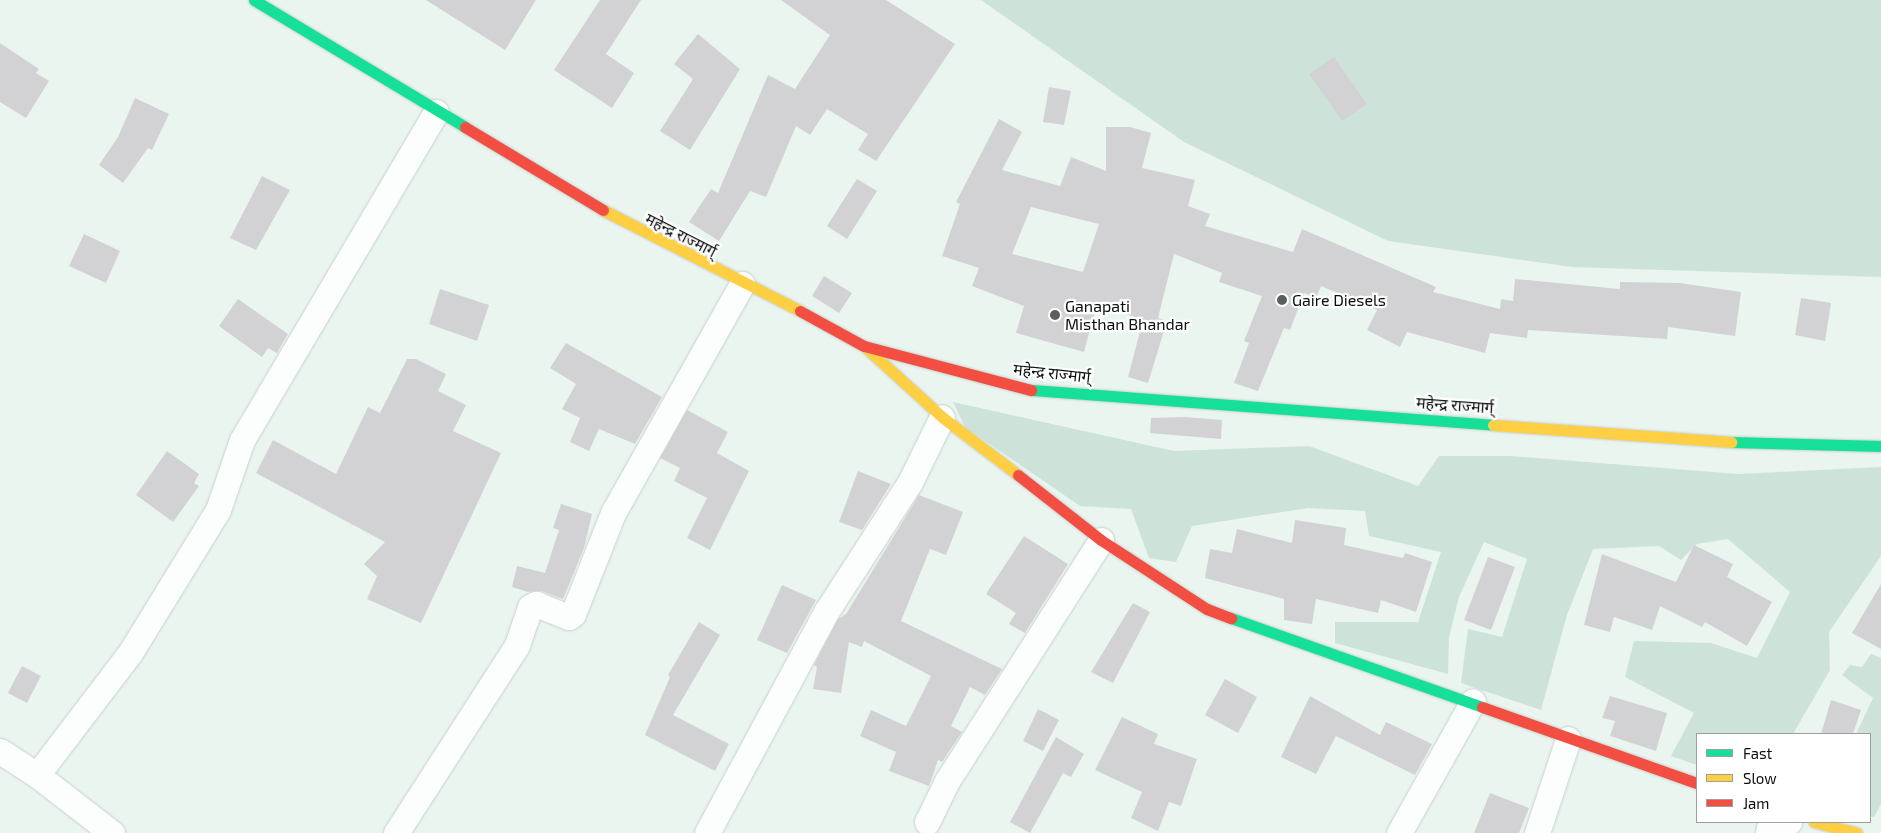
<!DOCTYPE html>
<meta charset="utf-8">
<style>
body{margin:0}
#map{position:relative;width:1881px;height:833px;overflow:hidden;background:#eaf5f0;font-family:"Exo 2","Noto Sans Devanagari",sans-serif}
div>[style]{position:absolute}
.green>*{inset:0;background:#cde3d9}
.building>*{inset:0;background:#d2d2d5}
.roads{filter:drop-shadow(0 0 1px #c7d0cc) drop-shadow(0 0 1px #c7d0cc)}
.street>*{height:25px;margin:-12.5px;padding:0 12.5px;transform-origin:12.5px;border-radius:12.5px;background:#fcfefd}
.fast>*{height:11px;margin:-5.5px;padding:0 5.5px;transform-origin:5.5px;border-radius:5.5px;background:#16e098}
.slow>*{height:11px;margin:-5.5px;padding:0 5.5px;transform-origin:5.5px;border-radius:5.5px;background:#ffcf43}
.jam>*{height:11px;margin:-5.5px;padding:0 5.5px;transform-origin:5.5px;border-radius:5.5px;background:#f24e42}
.dots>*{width:14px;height:14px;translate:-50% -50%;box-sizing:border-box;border:2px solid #fff;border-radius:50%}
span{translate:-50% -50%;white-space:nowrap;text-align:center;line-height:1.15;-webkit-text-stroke:4.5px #fff;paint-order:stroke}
.street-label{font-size:16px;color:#09100d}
.poi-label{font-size:16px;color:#09100d}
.left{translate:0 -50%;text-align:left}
.legend{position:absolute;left:1696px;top:733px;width:175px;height:90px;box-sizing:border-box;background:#fff;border:1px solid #9d9f9e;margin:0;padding:6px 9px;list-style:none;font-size:15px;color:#09100d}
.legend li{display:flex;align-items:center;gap:10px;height:25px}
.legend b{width:25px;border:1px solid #9d9f9e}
</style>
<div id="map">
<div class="green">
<i style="clip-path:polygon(981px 0,1881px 0,1881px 277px,1572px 267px,1388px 241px,1184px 142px)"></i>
<i style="clip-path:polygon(953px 402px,1174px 451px,1309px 446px,1418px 486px,1439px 456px,1511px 456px,1738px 474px,1881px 467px,1881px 556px,1829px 632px,1830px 670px,1793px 734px,1697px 734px,1697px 765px,1671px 756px,1694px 713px,1625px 677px,1634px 641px,1711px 643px,1757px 658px,1790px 592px,1728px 539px,1697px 544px,1681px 560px,1659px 546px,1593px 549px,1567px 615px,1541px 710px,1461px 683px,1468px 629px,1502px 637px,1527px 559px,1484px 542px,1459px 597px,1449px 637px,1448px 674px,1335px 643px,1335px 622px,1418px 622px,1441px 552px,1369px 536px,1365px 511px,1308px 508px,1192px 526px,1176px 562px,1149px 558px,1131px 509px,1080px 506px,965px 427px)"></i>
<i style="clip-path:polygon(1871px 654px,1881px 658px,1881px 804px,1874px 817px,1870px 816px,1870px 734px,1856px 734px,1873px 698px,1842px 675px,1850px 665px,1862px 667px)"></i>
</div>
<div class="building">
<i style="clip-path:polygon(426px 0,536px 0,505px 50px)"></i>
<i style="clip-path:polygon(600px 0,641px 0,606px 54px,634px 73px,612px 108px,554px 70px)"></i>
<i style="clip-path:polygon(781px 0,886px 0,955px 44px,876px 161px,858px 150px,868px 134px,827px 109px,810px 135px,796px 126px,766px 197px,750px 191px,719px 241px,689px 222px,711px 189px,718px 193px,768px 75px,795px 89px,830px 35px)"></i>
<i style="clip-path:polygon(698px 34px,740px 69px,690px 150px,660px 131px,693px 79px,674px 64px)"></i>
<i style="clip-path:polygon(0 43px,39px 69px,36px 73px,49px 81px,26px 118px,0 102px)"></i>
<i style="clip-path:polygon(1334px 57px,1367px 104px,1342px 121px,1309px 74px)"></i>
<i style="clip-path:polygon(1049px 87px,1071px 91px,1064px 125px,1043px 122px)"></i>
<i style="clip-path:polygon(135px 98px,169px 114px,152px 150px,148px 148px,123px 183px,99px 165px,118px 137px)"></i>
<i style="clip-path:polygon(evenodd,999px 119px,1022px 132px,1002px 170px,1060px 186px,1071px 157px,1106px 171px,1106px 127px,1130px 127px,1151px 133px,1142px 168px,1195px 180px,1188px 206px,1210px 214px,1205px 226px,1293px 252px,1302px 229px,1436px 287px,1433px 292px,1500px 309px,1501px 299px,1513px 301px,1515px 279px,1620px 289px,1620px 282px,1680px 283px,1741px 292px,1735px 336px,1668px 327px,1667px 339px,1528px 330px,1527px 338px,1490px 333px,1485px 353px,1407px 332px,1400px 347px,1367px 330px,1377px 310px,1321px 286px,1316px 298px,1304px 293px,1290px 330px,1284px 328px,1258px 391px,1234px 383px,1249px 343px,1244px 341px,1262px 296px,1219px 282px,1222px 273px,1174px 254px,1158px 318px,1167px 321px,1148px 383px,1128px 377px,1143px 320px,1097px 304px,1084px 352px,1016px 333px,1024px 306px,972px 286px,979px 268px,942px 256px,960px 204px,956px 202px,999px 119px,1031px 207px,1099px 224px,1083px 272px,1012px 254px,1031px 207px)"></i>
<i style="clip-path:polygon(262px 176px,290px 190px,256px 250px,230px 238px)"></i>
<i style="clip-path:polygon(857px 179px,877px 191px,847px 239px,827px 226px)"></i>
<i style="clip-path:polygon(84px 234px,120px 251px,106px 283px,69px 266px)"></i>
<i style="clip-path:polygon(824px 276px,852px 293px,839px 313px,812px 296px)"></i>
<i style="clip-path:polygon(440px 289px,489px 305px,477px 341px,429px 324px)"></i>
<i style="clip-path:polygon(1801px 298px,1831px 303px,1825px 341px,1795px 335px)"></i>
<i style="clip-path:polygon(238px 299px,288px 334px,277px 353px,268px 348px,262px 357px,219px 326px)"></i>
<i style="clip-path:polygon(566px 343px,662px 397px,635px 444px,599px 429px,589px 451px,570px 442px,580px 418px,562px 409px,576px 384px,550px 368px)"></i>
<i style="clip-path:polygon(407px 359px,416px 359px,446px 374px,438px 391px,466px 405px,453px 431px,501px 453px,421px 623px,367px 599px,377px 576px,364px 564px,385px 542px,256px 473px,273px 440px,336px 474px,368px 407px,380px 413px)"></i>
<i style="clip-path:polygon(687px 410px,728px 432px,717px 453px,749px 471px,710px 550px,687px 538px,707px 498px,674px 481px,680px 468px,660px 458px)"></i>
<i style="clip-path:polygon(1185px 417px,1222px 420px,1221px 439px,1150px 433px,1151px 418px)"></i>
<i style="clip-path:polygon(167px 451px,199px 474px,194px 483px,199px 486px,173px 522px,136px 495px)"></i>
<i style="clip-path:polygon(858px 471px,891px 484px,862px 530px,839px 522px)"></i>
<i style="clip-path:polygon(919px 495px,963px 512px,946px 555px,930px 549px,901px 621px,1002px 669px,985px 695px,970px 687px,951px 726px,962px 732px,942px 762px,938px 760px,929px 786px,889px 771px,896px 752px,860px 736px,871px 710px,906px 726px,931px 676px,864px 641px,862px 647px,849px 642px,841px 693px,813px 689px,817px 667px,814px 665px,838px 619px,846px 614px)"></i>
<i style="clip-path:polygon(561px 504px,592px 514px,584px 548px,563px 599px,541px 591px,528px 592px,512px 587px,517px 566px,545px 573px,559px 530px,553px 528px)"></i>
<i style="clip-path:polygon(1295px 520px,1346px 528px,1344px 545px,1403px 558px,1405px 553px,1432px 562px,1416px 612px,1381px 600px,1378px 613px,1316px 599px,1312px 624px,1284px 620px,1284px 599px,1205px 578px,1210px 549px,1232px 553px,1237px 529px,1292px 543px)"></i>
<i style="clip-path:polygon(1024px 536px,1068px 564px,1025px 633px,1009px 624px,1016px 613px,986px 594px)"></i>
<i style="clip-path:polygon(1694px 545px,1733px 564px,1727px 577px,1772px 602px,1747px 646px,1705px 622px,1702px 627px,1660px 606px,1652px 630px,1614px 617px,1610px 632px,1584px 625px,1602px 554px,1676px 582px)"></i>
<i style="clip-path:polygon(1488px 557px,1515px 567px,1491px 630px,1464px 620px)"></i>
<i style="clip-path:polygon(1881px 584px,1881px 649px,1852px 633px)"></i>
<i style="clip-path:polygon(782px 585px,816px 600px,787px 653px,757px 640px)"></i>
<i style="clip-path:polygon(1133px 603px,1150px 612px,1113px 683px,1091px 672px)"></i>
<i style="clip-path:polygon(699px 622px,720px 635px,673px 715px,729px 744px,715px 771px,645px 735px,670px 677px,668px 675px)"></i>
<i style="clip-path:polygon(22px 666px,41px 676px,27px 703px,8px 693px)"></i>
<i style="clip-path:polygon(1225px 679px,1257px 697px,1238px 733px,1205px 715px)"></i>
<i style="clip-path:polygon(1310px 696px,1380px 735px,1386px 722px,1432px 744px,1415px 775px,1336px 736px,1316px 774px,1281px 757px)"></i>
<i style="clip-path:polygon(1610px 696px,1667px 713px,1656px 751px,1610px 736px,1615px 721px,1602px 718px)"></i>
<i style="clip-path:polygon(1831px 700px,1861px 710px,1853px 734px,1821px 734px)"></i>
<i style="clip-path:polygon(1038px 709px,1059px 720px,1043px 751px,1023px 741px)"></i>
<i style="clip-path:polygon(1122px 717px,1158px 734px,1154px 744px,1197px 759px,1181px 806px,1169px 802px,1158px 831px,1131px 818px,1142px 792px,1095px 770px)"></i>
<i style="clip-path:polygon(1056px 737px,1084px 754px,1071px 777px,1063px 773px,1030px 833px,1010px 822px)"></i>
<i style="clip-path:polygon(1490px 793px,1529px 808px,1519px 833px,1474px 833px)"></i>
</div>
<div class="roads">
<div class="street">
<i style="left:0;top:751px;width:44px;rotate:33deg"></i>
<i style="left:37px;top:775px;width:153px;rotate:-52.7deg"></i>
<i style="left:130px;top:653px;width:168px;rotate:-58.4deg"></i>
<i style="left:218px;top:510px;width:74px;rotate:-71.1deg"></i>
<i style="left:242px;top:440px;width:381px;rotate:-59.4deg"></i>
<i style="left:37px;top:775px;width:95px;rotate:37.7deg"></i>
<i style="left:927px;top:822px;width:46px;rotate:-64deg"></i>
<i style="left:947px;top:781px;width:286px;rotate:-57.4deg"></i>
<i style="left:396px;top:833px;width:224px;rotate:-57.2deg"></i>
<i style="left:517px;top:645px;width:40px;rotate:-71.1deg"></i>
<i style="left:530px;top:607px;width:7px;rotate:-27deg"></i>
<i style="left:536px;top:604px;width:35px;rotate:22deg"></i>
<i style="left:569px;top:617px;width:5px;rotate:-37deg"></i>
<i style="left:573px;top:614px;width:109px;rotate:-68.4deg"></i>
<i style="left:613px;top:513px;width:263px;rotate:-60.6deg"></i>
<i style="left:707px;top:833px;width:251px;rotate:-61.7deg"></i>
<i style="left:826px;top:612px;width:155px;rotate:-57.1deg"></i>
<i style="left:910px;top:482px;width:72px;rotate:-63.8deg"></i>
<i style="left:1399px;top:833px;width:151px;rotate:-60.7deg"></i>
<i style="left:1537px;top:833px;width:99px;rotate:-71.7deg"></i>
<i style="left:1768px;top:833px;width:5px;rotate:-79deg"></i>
<i style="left:1769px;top:828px;width:21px;rotate:-17deg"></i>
</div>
<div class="fast">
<i style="left:254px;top:0;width:246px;rotate:31deg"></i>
<i style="left:1031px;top:390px;width:463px;rotate:4.3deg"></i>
<i style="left:1731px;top:442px;width:150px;rotate:1.5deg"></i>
<i style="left:1231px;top:618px;width:266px;rotate:19.5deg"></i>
</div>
<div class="slow">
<i style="left:603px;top:210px;width:221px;rotate:27.1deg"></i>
<i style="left:864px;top:346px;width:105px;rotate:42.3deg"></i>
<i style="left:942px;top:417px;width:96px;rotate:37.3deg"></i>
<i style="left:1493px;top:425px;width:239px;rotate:4.1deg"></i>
<i style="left:1814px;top:822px;width:44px;rotate:14.3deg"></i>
</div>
<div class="jam">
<i style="left:465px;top:127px;width:161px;rotate:31deg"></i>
<i style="left:800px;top:311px;width:73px;rotate:28.7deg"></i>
<i style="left:864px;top:346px;width:173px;rotate:14.8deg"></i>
<i style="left:1018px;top:475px;width:105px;rotate:38.1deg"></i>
<i style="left:1101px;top:540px;width:126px;rotate:33.1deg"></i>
<i style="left:1207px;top:609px;width:26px;rotate:21deg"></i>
<i style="left:1482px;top:707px;width:228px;rotate:19.5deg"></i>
</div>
</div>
<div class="dots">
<i style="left:1282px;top:300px;background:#58605c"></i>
<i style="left:1055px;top:315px;background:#58605c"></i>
</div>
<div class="street-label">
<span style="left:681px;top:235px;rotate:27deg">महेन्द्र राज्मार्ग्</span>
<span style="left:1052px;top:373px;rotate:6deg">महेन्द्र राज्मार्ग्</span>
<span style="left:1455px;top:405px;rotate:4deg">महेन्द्र राज्मार्ग्</span>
</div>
<div class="poi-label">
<span class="left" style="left:1292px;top:300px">Gaire Diesels</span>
<span class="left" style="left:1065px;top:315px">Ganapati<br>Misthan Bhandar</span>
</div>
<ul class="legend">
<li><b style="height:6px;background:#16e098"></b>Fast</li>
<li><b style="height:6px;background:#ffcf43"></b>Slow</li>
<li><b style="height:6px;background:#f24e42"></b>Jam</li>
</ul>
</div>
